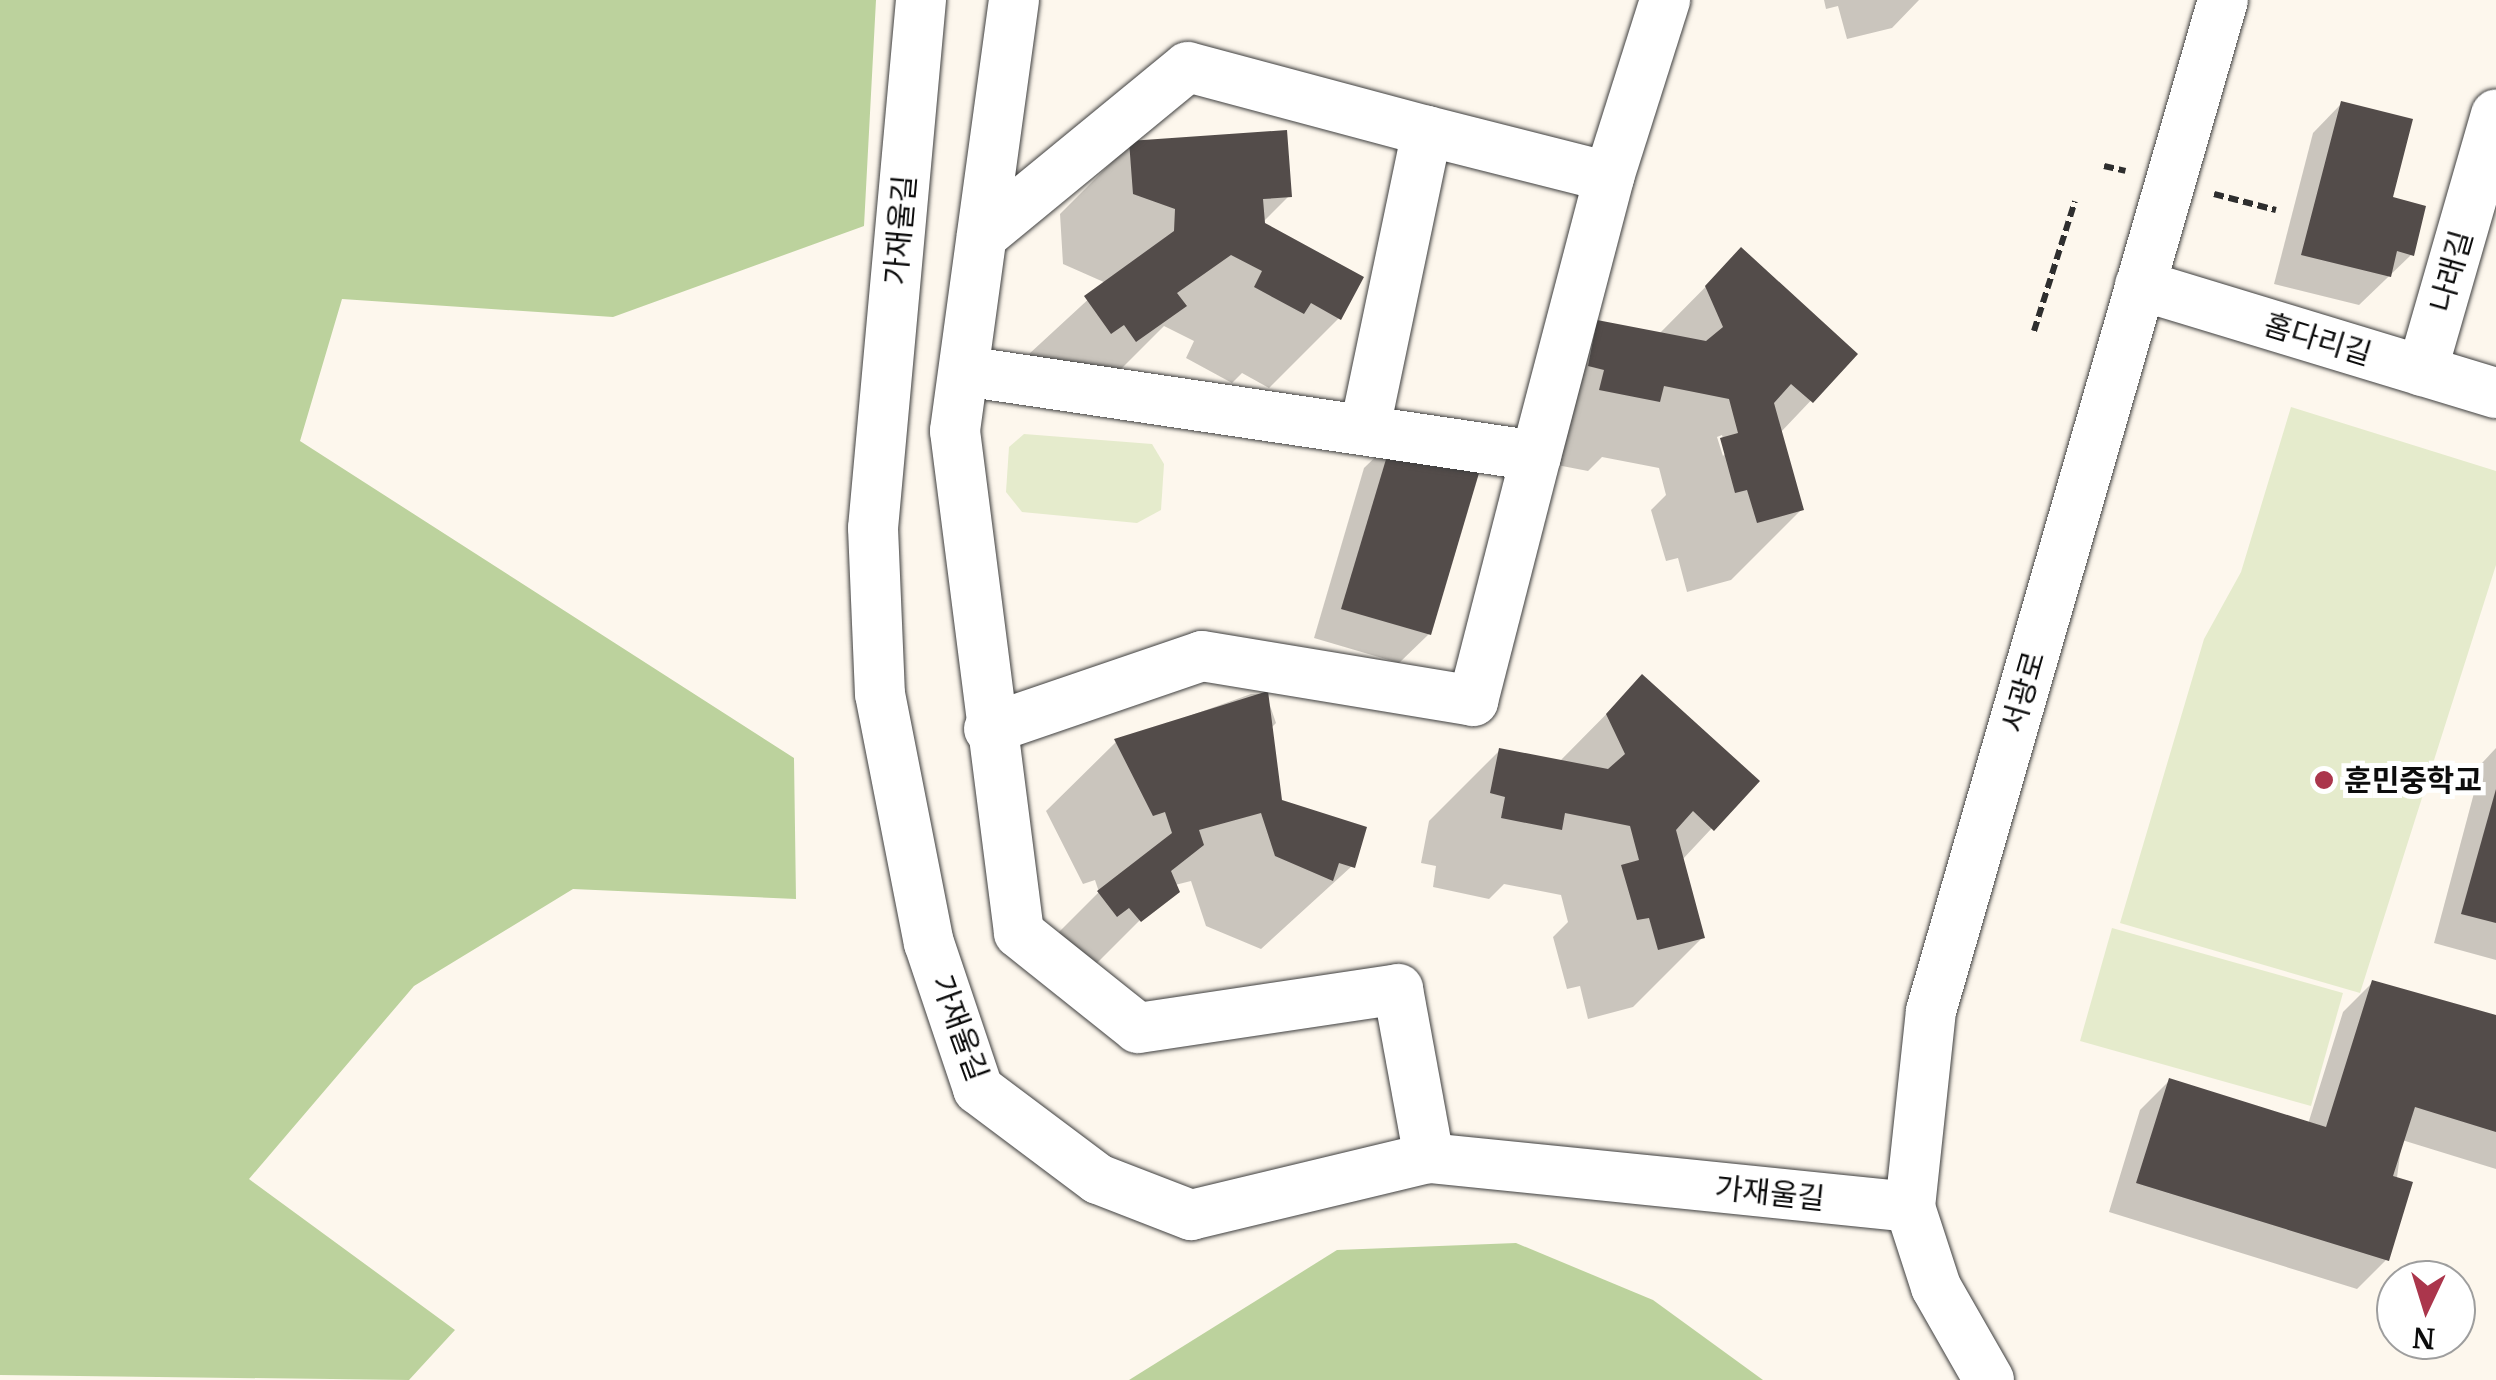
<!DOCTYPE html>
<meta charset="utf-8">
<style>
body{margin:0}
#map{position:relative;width:2496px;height:1380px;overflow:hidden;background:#fdf7ed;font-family:Merriweather,"Noto Sans KR",serif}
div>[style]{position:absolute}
.forest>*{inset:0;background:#bcd29d}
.pitch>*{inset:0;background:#e5ebcc}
.shadow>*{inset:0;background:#0003}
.building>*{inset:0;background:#534c4a}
.path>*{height:6px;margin-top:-3px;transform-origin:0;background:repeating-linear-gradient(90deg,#2e2e2e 0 10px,transparent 0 15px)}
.roads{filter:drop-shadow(0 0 2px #3f3f3f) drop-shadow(0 0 2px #3f3f3f)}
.minor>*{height:50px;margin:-25px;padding:0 25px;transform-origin:25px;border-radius:25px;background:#fff}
.dots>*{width:28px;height:28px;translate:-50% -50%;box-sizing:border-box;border:5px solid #fff;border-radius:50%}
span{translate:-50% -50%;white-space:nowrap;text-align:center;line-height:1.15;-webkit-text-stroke:10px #fff;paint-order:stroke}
.street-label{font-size:30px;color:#0c0c0c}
.poi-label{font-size:30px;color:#0c0c0c;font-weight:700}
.left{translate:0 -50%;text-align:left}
.north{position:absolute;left:2376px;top:1260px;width:100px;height:100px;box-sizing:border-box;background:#fff;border:2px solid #9e9e9e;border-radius:50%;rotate:184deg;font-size:28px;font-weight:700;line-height:40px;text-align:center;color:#0c0c0c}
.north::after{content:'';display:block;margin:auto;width:35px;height:45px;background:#ab364c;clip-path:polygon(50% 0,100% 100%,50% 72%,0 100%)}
</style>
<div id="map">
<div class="forest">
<i style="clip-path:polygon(0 0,876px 0,864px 226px,613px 317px,342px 299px,300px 441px,794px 758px,796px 899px,573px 889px,414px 986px,249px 1179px,455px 1330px,409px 1380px,0 1375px)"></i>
<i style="clip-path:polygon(1516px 1243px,1653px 1300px,1763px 1380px,1129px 1380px,1337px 1250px)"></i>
</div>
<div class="pitch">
<i style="clip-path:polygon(2291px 407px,2496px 471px,2496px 565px,2360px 993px,2120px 923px,2204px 639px,2241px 572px)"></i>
<i style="clip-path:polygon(1024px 434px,1152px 444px,1164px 464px,1161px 510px,1137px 523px,1022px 512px,1006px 492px,1009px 447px)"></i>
<i style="clip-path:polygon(2112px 928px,2343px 993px,2311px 1106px,2080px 1041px)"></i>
</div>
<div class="shadow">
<i style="clip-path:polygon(1824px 0,1919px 0,1892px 28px,1847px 39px,1838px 6px,1826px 9px)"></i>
<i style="clip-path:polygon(2342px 103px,2411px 255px,2359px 305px,2274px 284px,2313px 133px)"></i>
<i style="clip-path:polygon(1130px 144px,1289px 196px,1261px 224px,1339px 318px,1269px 388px,1242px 373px,1232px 383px,1186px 358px,1194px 341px,1164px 326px,1114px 376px,1015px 367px,1106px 283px,1063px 264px,1060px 214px)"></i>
<i style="clip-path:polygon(evenodd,1741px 251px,1855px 354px,1780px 433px,1801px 510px,1731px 580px,1687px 592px,1678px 558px,1666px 561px,1651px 510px,1666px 495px,1659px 468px,1602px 457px,1588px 471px,1531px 460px,1520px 436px,1598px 323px,1658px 335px,1741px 251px,1722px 435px,1727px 452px,1723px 456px,1717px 437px,1722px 435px)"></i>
<i style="clip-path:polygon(1394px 439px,1429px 634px,1399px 663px,1314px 638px,1364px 468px)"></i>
<i style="clip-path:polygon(1642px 678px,1756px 781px,1682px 860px,1703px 937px,1633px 1007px,1588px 1019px,1580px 986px,1567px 989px,1553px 937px,1568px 922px,1561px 895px,1504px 884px,1489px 899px,1433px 887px,1436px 866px,1421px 863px,1429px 821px,1499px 751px,1559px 762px)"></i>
<i style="clip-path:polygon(1251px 694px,1266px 694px,1276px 723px,1268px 731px,1280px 802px,1352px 866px,1261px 949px,1206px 926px,1191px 881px,1175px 885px,1070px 990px,1029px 962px,1099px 892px,1095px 880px,1083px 884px,1046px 811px,1116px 742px)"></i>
<i style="clip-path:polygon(2496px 748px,2496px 960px,2434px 943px,2482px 763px)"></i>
<i style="clip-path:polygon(2372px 983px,2496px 1018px,2496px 1169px,2402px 1140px,2386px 1260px,2357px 1289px,2109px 1212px,2140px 1110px,2169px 1081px,2308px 1124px,2343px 1012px)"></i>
</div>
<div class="building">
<i style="clip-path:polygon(2341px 101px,2413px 119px,2393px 197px,2426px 206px,2414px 256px,2397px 251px,2391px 277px,2301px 255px)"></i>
<i style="clip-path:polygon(1287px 130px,1292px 197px,1263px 199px,1265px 223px,1364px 277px,1341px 320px,1311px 303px,1304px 314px,1254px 287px,1262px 271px,1231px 255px,1177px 293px,1187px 306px,1136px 342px,1124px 325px,1111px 334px,1084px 296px,1174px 231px,1175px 209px,1133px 194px,1129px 141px)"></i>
<i style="clip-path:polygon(1741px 247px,1858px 354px,1813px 403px,1791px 384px,1774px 403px,1804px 510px,1757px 523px,1747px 490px,1735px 493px,1720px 438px,1738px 433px,1729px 399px,1664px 386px,1660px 402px,1599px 390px,1604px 370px,1588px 366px,1597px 320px,1706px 341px,1723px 327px,1705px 286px)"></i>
<i style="clip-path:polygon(1393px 436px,1482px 463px,1431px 635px,1341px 609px)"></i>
<i style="clip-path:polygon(1642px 674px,1760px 781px,1714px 831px,1693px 811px,1676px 830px,1705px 938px,1658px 950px,1649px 918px,1637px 920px,1621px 865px,1639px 860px,1630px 826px,1565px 813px,1562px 830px,1501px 818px,1505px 797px,1490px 793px,1499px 748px,1608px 769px,1625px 754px,1606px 714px)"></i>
<i style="clip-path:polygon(1268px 691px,1282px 800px,1367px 827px,1355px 868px,1339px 863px,1333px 881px,1275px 856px,1261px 813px,1199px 830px,1204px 845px,1171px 871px,1180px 892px,1141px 922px,1129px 908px,1117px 917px,1097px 891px,1172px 833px,1165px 812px,1153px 816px,1114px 739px)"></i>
<i style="clip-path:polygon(2496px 789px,2496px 923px,2461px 914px)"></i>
<i style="clip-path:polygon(2372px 980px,2496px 1015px,2496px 1132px,2415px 1107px,2393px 1176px,2413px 1182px,2389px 1261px,2136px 1183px,2169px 1078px,2326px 1127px)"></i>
</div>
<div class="path">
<i style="left:2104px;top:166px;width:22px;rotate:13deg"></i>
<i style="left:2214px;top:194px;width:64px;rotate:14.5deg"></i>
<i style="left:2034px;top:331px;width:136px;rotate:-72.5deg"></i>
</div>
<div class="roads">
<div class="minor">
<i style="left:921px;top:0;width:530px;rotate:95.19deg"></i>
<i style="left:873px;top:528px;width:166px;rotate:87.6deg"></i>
<i style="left:880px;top:694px;width:254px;rotate:78.9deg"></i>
<i style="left:929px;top:943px;width:154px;rotate:71.4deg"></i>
<i style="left:978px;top:1089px;width:150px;rotate:36.9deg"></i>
<i style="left:1098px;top:1179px;width:100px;rotate:21.2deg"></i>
<i style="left:1191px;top:1215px;width:245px;rotate:-13.5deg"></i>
<i style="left:1429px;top:1158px;width:483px;rotate:5.8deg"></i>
<i style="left:1014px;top:0;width:435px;rotate:97.8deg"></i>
<i style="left:955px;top:431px;width:506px;rotate:82.73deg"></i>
<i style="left:1019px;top:933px;width:152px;rotate:38.6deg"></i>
<i style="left:1138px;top:1028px;width:263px;rotate:-8.5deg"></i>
<i style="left:1398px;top:989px;width:172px;rotate:79.6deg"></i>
<i style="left:1609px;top:177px;width:186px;rotate:-72.4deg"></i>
<i style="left:982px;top:236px;width:266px;rotate:-39.4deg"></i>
<i style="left:1188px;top:67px;width:247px;rotate:15deg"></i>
<i style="left:2140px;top:285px;width:372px;rotate:16.9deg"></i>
<i style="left:964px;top:371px;width:578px;rotate:8.45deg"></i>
<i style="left:1536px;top:456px;width:288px;rotate:-75.3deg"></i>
<i style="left:1609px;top:177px;width:188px;rotate:-165.8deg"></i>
<i style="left:1427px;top:131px;width:299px;rotate:101.8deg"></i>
<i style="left:2422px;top:371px;width:267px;rotate:-73.9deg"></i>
<i style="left:989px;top:729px;width:225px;rotate:-18.9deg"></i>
<i style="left:1202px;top:656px;width:275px;rotate:9.4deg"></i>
<i style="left:1473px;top:701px;width:253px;rotate:-75.6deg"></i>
<i style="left:1989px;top:1380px;width:107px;rotate:-119.7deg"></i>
<i style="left:1936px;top:1287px;width:84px;rotate:-108deg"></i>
<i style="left:1910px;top:1207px;width:197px;rotate:-83.9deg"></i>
<i style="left:1931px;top:1011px;width:1052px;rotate:-73.89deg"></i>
</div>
</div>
<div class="dots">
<i style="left:2324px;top:780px;background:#ab364c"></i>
</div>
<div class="street-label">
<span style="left:900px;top:230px;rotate:-85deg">가재울길</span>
<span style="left:2451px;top:271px;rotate:-74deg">나래길</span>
<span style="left:2318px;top:339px;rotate:17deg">홈다리길</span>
<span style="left:2023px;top:692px;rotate:-74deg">서광로</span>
<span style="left:960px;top:1028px;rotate:70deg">가재울길</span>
<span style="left:1770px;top:1193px;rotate:6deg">가재울길</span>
</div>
<div class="poi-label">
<span class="left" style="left:2344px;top:780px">훈민중학교</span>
</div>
<div class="north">N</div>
</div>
